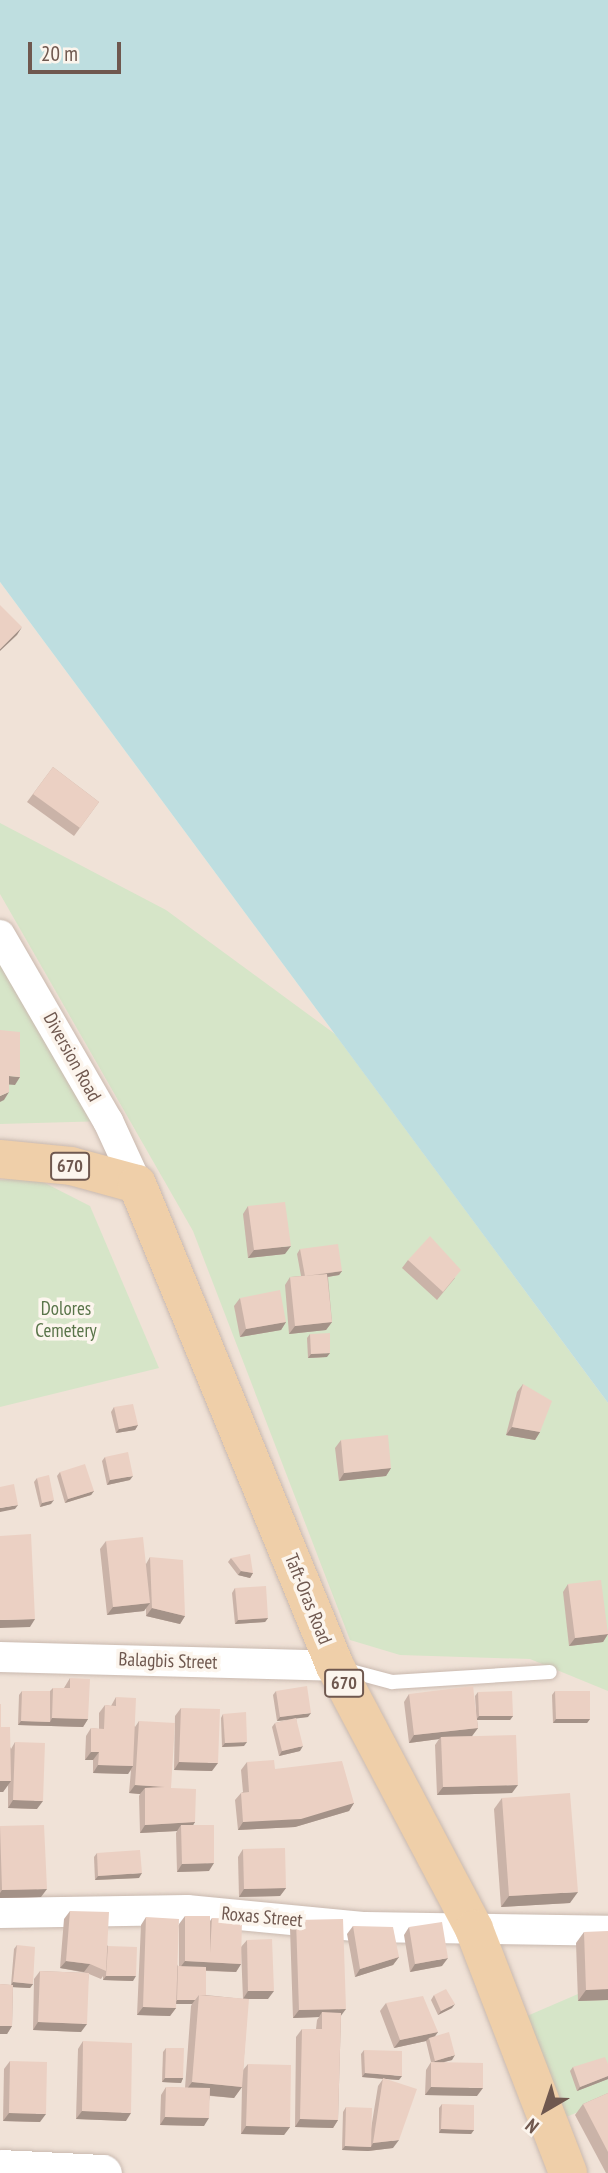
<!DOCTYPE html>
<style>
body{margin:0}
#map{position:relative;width:608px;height:2173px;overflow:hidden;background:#f9f1e7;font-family:"PT Sans Narrow",sans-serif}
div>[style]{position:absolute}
.residential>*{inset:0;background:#f0e2d7}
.green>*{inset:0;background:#d6e5c8}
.water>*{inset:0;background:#bedee0}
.roads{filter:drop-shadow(0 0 2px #c9b9af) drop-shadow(0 0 2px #c9b9af)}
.service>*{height:14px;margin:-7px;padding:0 7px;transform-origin:7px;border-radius:7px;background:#fff}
.minor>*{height:30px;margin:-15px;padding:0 15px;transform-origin:15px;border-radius:15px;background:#fff}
.tertiary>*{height:37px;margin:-18.5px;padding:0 18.5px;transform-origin:18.5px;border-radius:18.5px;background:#fff}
.primary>*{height:38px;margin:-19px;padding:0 19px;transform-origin:19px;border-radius:19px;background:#efcfa9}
.wall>*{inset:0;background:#cab3a8}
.shaded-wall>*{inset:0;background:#a49288}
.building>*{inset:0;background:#ebd0c3}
span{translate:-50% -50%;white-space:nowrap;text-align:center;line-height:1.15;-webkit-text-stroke:7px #fcf5ed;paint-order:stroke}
.shield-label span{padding:2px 5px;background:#fcf5ed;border:2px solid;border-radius:5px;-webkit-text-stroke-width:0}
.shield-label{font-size:18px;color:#6f584f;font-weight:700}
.street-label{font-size:19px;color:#6f584f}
.park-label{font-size:19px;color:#597449}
.north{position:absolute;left:510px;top:2075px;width:70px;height:70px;-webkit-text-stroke:5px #fcf5ed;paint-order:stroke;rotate:219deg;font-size:19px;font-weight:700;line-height:28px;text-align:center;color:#6f584f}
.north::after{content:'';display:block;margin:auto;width:24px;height:32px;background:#6f584f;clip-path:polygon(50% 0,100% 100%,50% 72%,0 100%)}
.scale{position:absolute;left:28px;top:42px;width:93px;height:32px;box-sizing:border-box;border:4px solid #6f584f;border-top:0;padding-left:9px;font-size:21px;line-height:24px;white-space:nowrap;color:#6f584f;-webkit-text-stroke:5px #fcf5ed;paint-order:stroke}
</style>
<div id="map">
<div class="residential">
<i style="clip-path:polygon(0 582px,608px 1403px,608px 2173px,0 2173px)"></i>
</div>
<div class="green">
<i style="clip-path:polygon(0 823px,166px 910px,335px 1034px,608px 1403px,608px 1691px,530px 1659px,400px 1655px,350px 1640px,193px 1231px,0 894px)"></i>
<i style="clip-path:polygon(0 938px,108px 1121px,0 1124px)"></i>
<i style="clip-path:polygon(35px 1178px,90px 1206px,159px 1368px,0 1407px,0 1180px)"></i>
<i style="clip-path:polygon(608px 1992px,608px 2100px,566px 2117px,520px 2019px,578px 1994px)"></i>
</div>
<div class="water">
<i style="clip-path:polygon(0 0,608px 0,608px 1403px,0 582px)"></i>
</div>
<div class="roads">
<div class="service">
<i style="left:343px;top:1669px;width:51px;rotate:14.9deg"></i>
<i style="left:392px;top:1682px;width:158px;rotate:-3.6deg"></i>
</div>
<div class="minor">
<i style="left:0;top:935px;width:215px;rotate:59.9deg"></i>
<i style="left:108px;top:1121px;width:69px;rotate:65.3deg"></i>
<i style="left:0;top:1657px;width:335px;rotate:1.5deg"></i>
<i style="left:0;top:1913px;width:187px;rotate:-0.9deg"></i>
<i style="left:187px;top:1910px;width:179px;rotate:5.5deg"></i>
<i style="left:365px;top:1927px;width:243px;rotate:0.9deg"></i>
</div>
<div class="tertiary">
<i style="left:0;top:2168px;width:103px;rotate:2.8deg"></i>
</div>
<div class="primary">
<i style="left:0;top:1159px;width:71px;rotate:5.6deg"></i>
<i style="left:71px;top:1166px;width:68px;rotate:15.3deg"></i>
<i style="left:137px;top:1184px;width:521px;rotate:67.67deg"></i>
<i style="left:335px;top:1666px;width:297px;rotate:62.1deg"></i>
<i style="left:474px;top:1929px;width:261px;rotate:68.9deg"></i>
</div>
</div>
<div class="wall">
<i style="clip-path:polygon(53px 767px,99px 802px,74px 836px,27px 802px)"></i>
<i style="clip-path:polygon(248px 1206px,285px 1254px,248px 1258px,243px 1214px)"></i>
<i style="clip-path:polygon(300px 1249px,342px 1271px,339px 1275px,328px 1277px,332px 1322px,326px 1330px,289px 1334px,285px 1285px,290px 1277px,301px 1276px,297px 1254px)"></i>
<i style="clip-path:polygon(408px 1260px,455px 1278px,437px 1300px,402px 1268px)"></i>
<i style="clip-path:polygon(240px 1298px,286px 1322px,281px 1330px,240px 1337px,234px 1306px)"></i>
<i style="clip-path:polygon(310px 1334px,327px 1357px,308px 1358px,307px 1338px)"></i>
<i style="clip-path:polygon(523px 1384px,540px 1432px,535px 1440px,506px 1435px,517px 1392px)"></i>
<i style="clip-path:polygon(114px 1407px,138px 1425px,135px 1430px,116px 1433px,111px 1412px)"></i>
<i style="clip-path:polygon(341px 1440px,391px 1468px,386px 1476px,339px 1481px,335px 1448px)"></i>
<i style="clip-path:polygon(105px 1457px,130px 1480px,107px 1485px,102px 1461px)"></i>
<i style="clip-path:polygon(60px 1472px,94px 1491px,91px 1495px,65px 1503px,57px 1476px)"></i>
<i style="clip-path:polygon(37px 1478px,51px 1504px,40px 1507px,34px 1482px)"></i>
<i style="clip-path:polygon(106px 1541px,146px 1564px,150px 1557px,185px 1616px,180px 1624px,146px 1616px,146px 1608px,144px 1611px,107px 1615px,100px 1549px)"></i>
<i style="clip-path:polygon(231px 1558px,253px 1573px,250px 1578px,238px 1575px,228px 1562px)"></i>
<i style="clip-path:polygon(568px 1584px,608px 1634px,603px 1642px,569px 1646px,563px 1592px)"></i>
<i style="clip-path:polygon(235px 1588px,268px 1618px,265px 1622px,235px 1624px,232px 1593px)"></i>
<i style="clip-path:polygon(70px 1678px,88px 1719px,83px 1727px,18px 1725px,19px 1695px,22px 1691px,50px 1691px,53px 1688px,64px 1688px)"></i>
<i style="clip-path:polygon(276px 1691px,308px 1717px,296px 1718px,300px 1751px,279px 1756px,272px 1727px,275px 1723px,288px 1720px,277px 1721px,273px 1695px)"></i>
<i style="clip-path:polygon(555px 1691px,590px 1719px,587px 1723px,553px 1723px,552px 1695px)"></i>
<i style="clip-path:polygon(478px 1692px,513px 1716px,510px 1720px,477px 1720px,478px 1728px,472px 1736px,512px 1793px,437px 1795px,435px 1745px,439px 1739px,409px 1743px,404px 1702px,409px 1694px,476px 1711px,475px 1696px)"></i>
<i style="clip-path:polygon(116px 1697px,135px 1727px,139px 1721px,171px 1788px,195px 1822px,193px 1825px,209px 1871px,177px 1872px,176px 1833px,177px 1831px,140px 1833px,139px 1796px,140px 1794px,129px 1793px,131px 1770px,128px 1774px,93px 1773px,93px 1760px,85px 1760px,86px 1736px,91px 1728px,99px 1729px,99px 1713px,105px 1705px,111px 1706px)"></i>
<i style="clip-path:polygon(0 1704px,1px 1727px,11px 1749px,15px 1742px,37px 1809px,8px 1808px,8px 1785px,3px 1792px,0 1792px)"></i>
<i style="clip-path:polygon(181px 1708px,212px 1771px,174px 1770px,175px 1716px)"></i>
<i style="clip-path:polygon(223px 1714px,244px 1746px,222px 1747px,221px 1718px)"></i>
<i style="clip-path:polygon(247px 1762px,275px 1769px,354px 1803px,349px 1811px,295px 1827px,238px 1830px,235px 1800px,241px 1793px,243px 1792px,241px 1770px)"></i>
<i style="clip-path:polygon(502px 1798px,570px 1903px,501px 1907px,494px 1809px)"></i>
<i style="clip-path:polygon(0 1826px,41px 1897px,0 1898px)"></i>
<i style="clip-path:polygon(243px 1849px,286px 1888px,280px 1896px,239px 1897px,238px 1857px)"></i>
<i style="clip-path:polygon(97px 1853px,139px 1878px,95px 1880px,94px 1857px)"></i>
<i style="clip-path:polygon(70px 1911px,108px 1946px,133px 1981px,103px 1980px,103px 1976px,101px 1979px,89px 1974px,81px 2032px,33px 2030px,34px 1979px,40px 1971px,86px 1973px,60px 1968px,64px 1919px)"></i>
<i style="clip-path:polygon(evenodd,185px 1916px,210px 1921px,212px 1918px,241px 1947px,247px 1940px,268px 1999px,248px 1999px,243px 2070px,248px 2064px,290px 2127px,284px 2135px,241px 2134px,242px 2087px,234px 2098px,210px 2096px,204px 2126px,160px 2125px,161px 2095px,166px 2087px,185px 2088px,191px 2006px,192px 2004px,176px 2004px,176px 2008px,170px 2016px,137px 2015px,141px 1925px,146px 1917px,178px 1966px,179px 1966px,179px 1924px,185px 1916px,241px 1949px,243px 1999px,206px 1995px,206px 1971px,236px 1972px,241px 1964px,241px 1949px)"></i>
<i style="clip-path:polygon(296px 1920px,341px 2016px,338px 2120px,333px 2128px,295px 2127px,296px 2037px,302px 2029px,316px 2029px,317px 2020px,319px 2017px,293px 2018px,290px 1928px)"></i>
<i style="clip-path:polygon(353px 1926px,399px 1957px,393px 1965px,355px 1977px,347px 1934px)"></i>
<i style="clip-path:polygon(409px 1927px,442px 1966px,410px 1972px,404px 1935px)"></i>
<i style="clip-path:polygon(584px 1932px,608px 2000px,578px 2001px,576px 1943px)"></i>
<i style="clip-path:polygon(17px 1945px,33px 1984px,30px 1988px,13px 1987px,12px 2026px,7px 2034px,0 2034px,0 1984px,11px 1985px,14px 1949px)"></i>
<i style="clip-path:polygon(434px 1995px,452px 2008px,438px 2015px,431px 2000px)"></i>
<i style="clip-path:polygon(386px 2003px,438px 2032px,435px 2036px,452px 2060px,444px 2062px,477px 2096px,425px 2095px,426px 2070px,431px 2062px,426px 2041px,394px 2048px,380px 2011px)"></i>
<i style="clip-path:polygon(83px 2041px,126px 2121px,76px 2119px,78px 2049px)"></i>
<i style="clip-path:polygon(166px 2048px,183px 2078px,181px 2083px,162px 2082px,163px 2052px)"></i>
<i style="clip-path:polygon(364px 2050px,399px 2080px,386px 2079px,393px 2148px,368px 2151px,342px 2150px,343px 2112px,346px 2107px,371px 2129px,378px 2086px,383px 2079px,362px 2077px,361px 2054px)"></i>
<i style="clip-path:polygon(10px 2061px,40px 2122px,3px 2121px,4px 2069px)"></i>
<i style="clip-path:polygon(608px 2064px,608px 2079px,577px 2091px,570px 2071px,573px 2067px)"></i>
<i style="clip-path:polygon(608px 2093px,608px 2173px,606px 2173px,575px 2115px,583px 2104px)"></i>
<i style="clip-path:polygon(442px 2104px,474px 2130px,471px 2134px,439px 2133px,439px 2108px)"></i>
</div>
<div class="shaded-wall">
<i style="clip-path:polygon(22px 627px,17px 635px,0 651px,0 649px)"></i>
<i style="clip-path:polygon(9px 1076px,20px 1077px,15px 1085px,3px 1084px)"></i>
<i style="clip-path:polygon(9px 1092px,4px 1100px,0 1102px,0 1096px)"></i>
<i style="clip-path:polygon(291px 1246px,285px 1254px,248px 1258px,254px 1250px)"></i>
<i style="clip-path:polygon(342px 1271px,339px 1275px,302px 1281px,305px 1277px)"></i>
<i style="clip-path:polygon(286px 1322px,281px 1330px,240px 1337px,246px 1329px)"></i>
<i style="clip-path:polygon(332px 1322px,326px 1330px,289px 1334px,295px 1326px)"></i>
<i style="clip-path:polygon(330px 1353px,327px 1357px,308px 1358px,311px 1354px)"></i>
<i style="clip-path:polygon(138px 1425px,135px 1430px,116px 1433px,119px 1429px)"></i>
<i style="clip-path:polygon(512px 1427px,540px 1432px,535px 1440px,506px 1435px)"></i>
<i style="clip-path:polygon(391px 1468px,386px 1476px,339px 1481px,344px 1473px)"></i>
<i style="clip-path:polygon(133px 1476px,130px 1480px,107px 1485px,110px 1480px)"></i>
<i style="clip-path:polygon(94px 1491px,91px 1495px,65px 1503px,68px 1499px)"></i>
<i style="clip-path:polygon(54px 1500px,51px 1504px,40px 1507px,42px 1503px)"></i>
<i style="clip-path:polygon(18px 1505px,15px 1509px,0 1512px,0 1508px)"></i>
<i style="clip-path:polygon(241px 1571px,253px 1573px,250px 1578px,238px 1575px)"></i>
<i style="clip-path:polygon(150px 1603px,144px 1611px,107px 1615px,113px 1607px)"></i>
<i style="clip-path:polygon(152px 1608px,185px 1616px,180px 1624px,146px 1616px)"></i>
<i style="clip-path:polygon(268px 1618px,265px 1622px,235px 1624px,238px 1620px)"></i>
<i style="clip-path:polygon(35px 1619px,30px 1627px,0 1628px,0 1620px)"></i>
<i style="clip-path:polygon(608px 1634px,603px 1642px,569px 1646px,575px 1638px)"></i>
<i style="clip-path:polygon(311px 1713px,308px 1717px,277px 1721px,280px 1717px)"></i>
<i style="clip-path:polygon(479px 1716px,513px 1716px,510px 1720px,476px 1720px)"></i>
<i style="clip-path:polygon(52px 1718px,88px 1719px,83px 1727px,18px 1725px,21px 1721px,50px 1722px)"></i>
<i style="clip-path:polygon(556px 1719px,590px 1719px,587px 1723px,553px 1723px)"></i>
<i style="clip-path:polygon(478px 1728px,472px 1736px,441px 1737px,439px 1739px,409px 1743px,414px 1735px)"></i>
<i style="clip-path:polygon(247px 1742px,244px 1746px,222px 1747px,225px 1743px)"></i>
<i style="clip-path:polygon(303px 1746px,300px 1751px,279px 1756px,282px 1751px)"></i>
<i style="clip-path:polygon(91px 1752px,99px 1752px,93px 1760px,85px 1760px)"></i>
<i style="clip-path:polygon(179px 1762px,218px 1763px,212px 1771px,174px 1770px)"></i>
<i style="clip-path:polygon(98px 1765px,133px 1766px,128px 1774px,93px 1773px)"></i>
<i style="clip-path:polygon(0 1781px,11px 1781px,3px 1792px,0 1792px)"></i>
<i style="clip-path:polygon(135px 1785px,165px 1787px,145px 1788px,140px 1794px,129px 1793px)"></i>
<i style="clip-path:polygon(518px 1785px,512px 1793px,437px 1795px,443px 1787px)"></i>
<i style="clip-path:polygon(13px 1800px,43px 1801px,37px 1809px,8px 1808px)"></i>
<i style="clip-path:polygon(354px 1803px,349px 1811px,295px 1827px,238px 1830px,243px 1822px)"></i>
<i style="clip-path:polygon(195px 1822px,190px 1830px,181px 1825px,177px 1831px,140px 1833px,145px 1825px)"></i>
<i style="clip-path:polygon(214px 1863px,209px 1871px,177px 1872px,182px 1864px)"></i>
<i style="clip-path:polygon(142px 1873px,139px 1878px,95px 1880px,98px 1876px)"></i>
<i style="clip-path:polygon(286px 1888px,280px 1896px,239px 1897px,244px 1889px)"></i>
<i style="clip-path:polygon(47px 1889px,41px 1897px,0 1898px,0 1893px,2px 1890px)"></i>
<i style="clip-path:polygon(578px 1892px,570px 1903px,501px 1907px,509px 1896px)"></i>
<i style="clip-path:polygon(399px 1957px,393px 1965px,355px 1977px,360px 1969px)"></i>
<i style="clip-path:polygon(448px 1958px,442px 1966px,410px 1972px,415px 1964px)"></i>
<i style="clip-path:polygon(66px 1961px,90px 1964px,84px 1972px,60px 1968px)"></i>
<i style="clip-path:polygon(185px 1961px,241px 1964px,236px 1972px,179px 1969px)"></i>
<i style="clip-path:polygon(106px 1976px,136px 1976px,133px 1981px,103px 1980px)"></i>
<i style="clip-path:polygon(13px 1982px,33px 1984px,30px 1988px,10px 1987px)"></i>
<i style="clip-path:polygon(608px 1989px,608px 2000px,578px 2001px,586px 1990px)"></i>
<i style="clip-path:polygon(248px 1991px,274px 1991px,268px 1999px,243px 1999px)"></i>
<i style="clip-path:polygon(177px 2000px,195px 2000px,192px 2004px,174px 2004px)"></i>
<i style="clip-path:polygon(455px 2004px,452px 2008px,438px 2015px,441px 2011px)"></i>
<i style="clip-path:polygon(143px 2007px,176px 2008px,170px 2016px,137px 2015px)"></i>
<i style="clip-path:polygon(346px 2009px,340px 2017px,322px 2012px,319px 2017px,293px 2018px,299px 2010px)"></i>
<i style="clip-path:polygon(38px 2022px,87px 2024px,81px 2032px,33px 2030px)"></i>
<i style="clip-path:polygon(0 2026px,12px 2026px,7px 2034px,0 2034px)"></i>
<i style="clip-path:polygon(438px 2032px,432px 2040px,429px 2038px,426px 2041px,394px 2048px,400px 2040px)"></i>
<i style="clip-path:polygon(455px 2055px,452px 2060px,432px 2065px,435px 2061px)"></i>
<i style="clip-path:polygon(365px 2073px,402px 2076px,399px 2080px,362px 2077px)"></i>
<i style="clip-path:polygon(608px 2076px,608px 2079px,577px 2091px,580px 2087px)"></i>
<i style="clip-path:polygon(165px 2078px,183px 2078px,181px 2083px,162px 2082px)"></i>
<i style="clip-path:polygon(192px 2082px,242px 2087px,234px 2098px,184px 2093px)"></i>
<i style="clip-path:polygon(431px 2087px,483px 2088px,477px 2096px,425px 2095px)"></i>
<i style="clip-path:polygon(82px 2111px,131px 2113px,126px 2121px,76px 2119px)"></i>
<i style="clip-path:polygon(9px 2113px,46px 2114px,40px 2122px,3px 2121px)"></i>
<i style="clip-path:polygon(165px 2117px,209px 2118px,204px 2126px,160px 2125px)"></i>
<i style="clip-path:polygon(300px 2119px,338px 2120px,333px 2128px,295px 2127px)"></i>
<i style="clip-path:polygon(246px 2126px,290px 2127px,284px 2135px,241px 2134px)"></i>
<i style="clip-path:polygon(441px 2129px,474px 2130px,471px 2134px,439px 2133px)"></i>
<i style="clip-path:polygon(399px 2140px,393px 2148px,368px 2151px,342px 2150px,345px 2146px,371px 2147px,373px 2143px)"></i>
</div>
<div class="building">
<i style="clip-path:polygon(0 605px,22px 627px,0 649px)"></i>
<i style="clip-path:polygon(53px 767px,99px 802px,80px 828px,33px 794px)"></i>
<i style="clip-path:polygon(0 1030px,20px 1032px,20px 1077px,9px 1076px,9px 1092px,0 1096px)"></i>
<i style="clip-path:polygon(285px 1202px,291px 1246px,254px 1250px,248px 1206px)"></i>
<i style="clip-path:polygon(430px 1236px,461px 1270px,443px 1292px,408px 1260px)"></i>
<i style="clip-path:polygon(338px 1244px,342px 1271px,305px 1276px,300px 1249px)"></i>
<i style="clip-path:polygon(327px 1274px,332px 1322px,295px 1326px,290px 1277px)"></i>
<i style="clip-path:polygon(280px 1290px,286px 1322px,246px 1329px,240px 1298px)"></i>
<i style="clip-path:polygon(330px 1333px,330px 1353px,311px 1354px,310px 1334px)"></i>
<i style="clip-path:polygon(523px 1384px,552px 1401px,540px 1432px,512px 1427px)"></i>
<i style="clip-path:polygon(133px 1404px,138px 1425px,119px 1429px,114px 1407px)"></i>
<i style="clip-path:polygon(388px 1435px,391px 1468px,344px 1473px,341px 1440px)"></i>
<i style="clip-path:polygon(128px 1452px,133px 1476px,110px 1480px,105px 1457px)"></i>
<i style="clip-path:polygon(85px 1464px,94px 1491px,68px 1499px,60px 1472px)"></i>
<i style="clip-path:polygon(49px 1475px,54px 1500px,42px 1503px,37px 1478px)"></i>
<i style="clip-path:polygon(14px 1484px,18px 1505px,0 1508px,0 1487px)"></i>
<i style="clip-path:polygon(31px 1534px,35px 1619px,0 1620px,0 1536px)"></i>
<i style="clip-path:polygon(143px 1537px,150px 1603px,113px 1607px,106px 1541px)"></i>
<i style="clip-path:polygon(250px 1554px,253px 1573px,241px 1571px,231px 1558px)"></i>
<i style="clip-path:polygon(150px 1557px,183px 1560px,185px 1616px,152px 1608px)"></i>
<i style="clip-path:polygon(601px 1580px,608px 1634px,575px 1638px,568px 1584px)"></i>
<i style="clip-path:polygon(266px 1586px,268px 1618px,238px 1620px,235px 1588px)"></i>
<i style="clip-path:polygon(70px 1678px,90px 1679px,88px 1719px,52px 1718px,53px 1688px,70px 1688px)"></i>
<i style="clip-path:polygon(307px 1686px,311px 1713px,280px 1717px,276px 1691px)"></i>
<i style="clip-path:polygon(473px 1686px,478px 1728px,414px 1735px,409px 1694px)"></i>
<i style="clip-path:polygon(22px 1691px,50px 1691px,50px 1722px,21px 1721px)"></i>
<i style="clip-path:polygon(512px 1691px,513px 1716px,479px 1716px,478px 1692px)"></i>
<i style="clip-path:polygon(555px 1691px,590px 1691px,590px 1719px,556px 1719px)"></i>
<i style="clip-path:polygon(116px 1697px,136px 1698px,133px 1766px,98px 1765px,99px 1752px,91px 1752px,91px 1728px,104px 1729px,105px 1705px,116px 1706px)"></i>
<i style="clip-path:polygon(0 1704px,1px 1704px,1px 1727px,10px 1727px,11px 1781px,0 1781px)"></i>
<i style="clip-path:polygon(181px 1708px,220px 1709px,218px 1763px,179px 1762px)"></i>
<i style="clip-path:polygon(246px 1712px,247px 1742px,225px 1743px,223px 1714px)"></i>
<i style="clip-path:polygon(296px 1718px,303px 1746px,282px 1751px,275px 1723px)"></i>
<i style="clip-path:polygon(139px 1721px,175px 1723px,171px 1788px,196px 1789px,195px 1822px,145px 1825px,145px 1788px,165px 1787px,135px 1785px)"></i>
<i style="clip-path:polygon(516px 1735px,518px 1785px,443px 1787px,441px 1737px)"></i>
<i style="clip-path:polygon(15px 1742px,45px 1743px,43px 1801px,13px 1800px)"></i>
<i style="clip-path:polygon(274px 1760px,275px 1769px,342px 1761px,354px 1803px,301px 1819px,243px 1822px,241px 1793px,249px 1792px,247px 1762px)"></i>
<i style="clip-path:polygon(570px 1793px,578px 1892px,509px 1896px,502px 1798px)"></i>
<i style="clip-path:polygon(44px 1825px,47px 1889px,2px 1890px,0 1826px)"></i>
<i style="clip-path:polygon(181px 1825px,214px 1825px,214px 1863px,182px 1864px)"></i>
<i style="clip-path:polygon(285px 1848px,286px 1888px,244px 1889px,243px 1849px)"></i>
<i style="clip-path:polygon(140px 1850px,142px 1873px,98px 1876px,97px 1853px)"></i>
<i style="clip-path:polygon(70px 1911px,109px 1912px,106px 1971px,90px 1964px,66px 1961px)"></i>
<i style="clip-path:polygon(185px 1916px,210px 1916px,210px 1953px,212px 1918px,242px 1919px,241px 1964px,185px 1961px)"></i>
<i style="clip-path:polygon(146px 1917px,179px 1919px,176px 2008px,143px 2007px)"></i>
<i style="clip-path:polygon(343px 1919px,346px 2009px,299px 2010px,296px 1920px)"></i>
<i style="clip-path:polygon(442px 1922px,448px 1958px,415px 1964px,409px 1927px)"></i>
<i style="clip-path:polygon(353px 1926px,393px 1927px,399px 1957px,360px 1969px)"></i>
<i style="clip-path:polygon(608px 1931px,608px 1989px,586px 1990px,584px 1932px)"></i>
<i style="clip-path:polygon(272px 1939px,274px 1991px,248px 1991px,247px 1940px)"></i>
<i style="clip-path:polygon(17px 1945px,35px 1947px,33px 1984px,13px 1982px)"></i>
<i style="clip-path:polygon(108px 1946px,137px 1947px,136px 1976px,106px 1976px)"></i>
<i style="clip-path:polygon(178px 1966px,206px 1967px,206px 1995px,199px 1995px,195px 2000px,177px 2000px)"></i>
<i style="clip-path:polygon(40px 1971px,89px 1973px,87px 2024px,38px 2022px)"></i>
<i style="clip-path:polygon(0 1984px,13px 1985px,12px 2026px,0 2026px)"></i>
<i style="clip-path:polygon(446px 1989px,455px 2004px,441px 2011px,434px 1995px)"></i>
<i style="clip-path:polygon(199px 1995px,249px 1999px,242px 2087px,192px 2082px)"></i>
<i style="clip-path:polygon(423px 1996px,438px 2032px,400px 2040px,386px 2003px)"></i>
<i style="clip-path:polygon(322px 2012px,341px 2013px,338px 2120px,300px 2119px,302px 2029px,322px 2029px)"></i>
<i style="clip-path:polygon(449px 2032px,455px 2055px,435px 2061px,429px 2038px)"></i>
<i style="clip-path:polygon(83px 2041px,132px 2043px,131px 2113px,82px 2111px)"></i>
<i style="clip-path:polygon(166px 2048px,184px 2048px,183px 2078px,165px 2078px)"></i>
<i style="clip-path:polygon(364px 2050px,402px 2051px,402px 2076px,365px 2073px)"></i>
<i style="clip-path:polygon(605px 2057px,608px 2064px,608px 2076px,580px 2087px,573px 2067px)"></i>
<i style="clip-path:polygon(10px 2061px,47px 2062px,46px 2114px,9px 2113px)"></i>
<i style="clip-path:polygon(431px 2062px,483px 2063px,483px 2088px,431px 2087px)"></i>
<i style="clip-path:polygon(248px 2064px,291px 2065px,290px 2127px,246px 2126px)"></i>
<i style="clip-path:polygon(383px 2078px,417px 2089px,399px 2140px,373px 2143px)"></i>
<i style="clip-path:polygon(166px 2087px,210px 2088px,209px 2118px,165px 2117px)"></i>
<i style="clip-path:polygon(608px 2093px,608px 2152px,583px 2104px)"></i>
<i style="clip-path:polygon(442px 2104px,474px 2105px,474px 2130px,441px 2129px)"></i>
<i style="clip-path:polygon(346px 2107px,372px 2108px,371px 2147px,345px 2146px)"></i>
</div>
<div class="shield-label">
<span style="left:70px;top:1166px">670</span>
<span style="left:344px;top:1683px">670</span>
</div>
<div class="street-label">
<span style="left:72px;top:1057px;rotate:61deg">Diversion Road</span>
<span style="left:308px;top:1599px;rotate:68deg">Taft-Oras Road</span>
<span style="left:168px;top:1661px;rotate:2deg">Balagbis Street</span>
<span style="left:262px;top:1917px;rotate:5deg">Roxas Street</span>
</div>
<div class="park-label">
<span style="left:66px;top:1320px">Dolores<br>Cemetery</span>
</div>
<div class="north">N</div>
<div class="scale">20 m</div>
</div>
